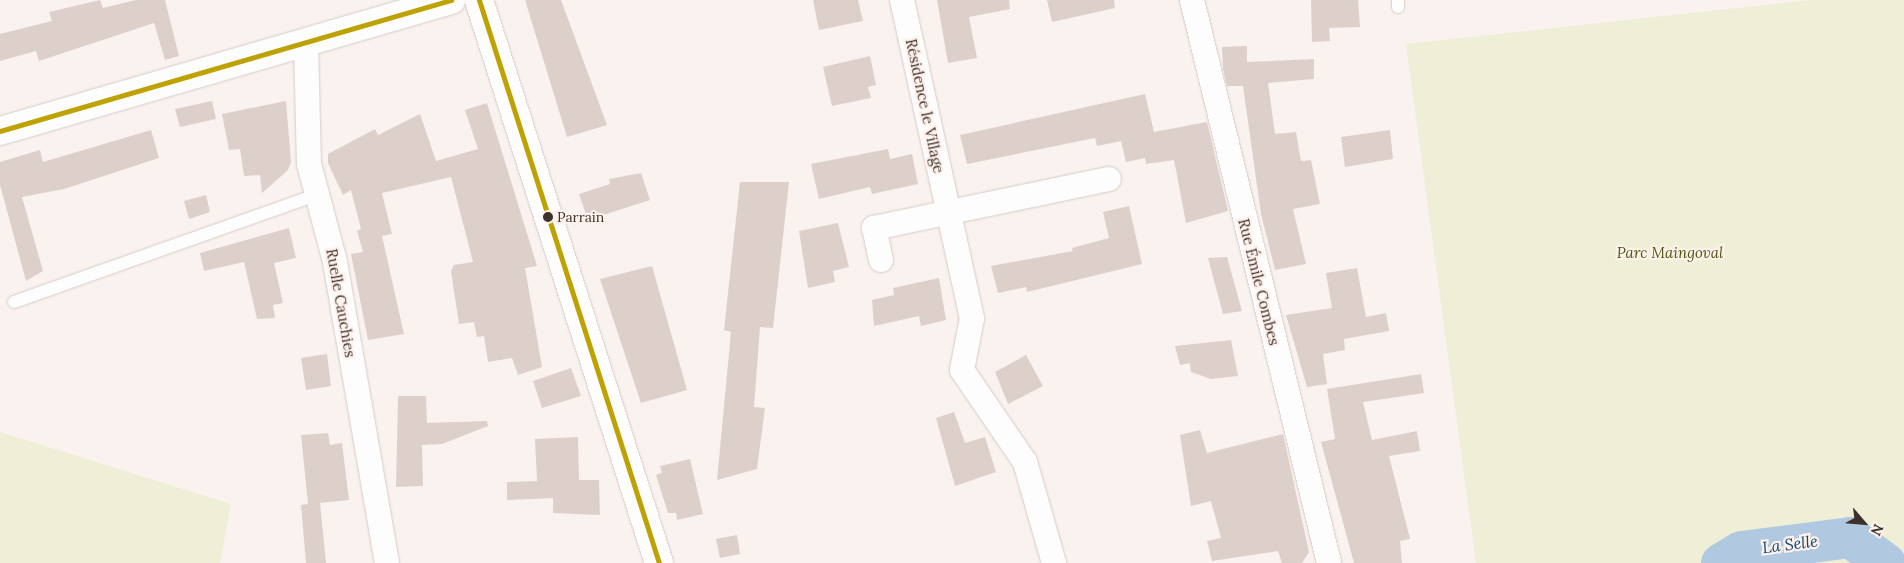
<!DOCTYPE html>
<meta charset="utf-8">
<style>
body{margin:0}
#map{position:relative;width:1904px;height:563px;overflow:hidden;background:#faf2ef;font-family:Lora,serif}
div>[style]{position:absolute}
.green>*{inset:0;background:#eeefd6}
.river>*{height:41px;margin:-20.5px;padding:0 20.5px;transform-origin:20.5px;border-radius:20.5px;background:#b1c9e0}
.building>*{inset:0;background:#ddd0cb}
.roads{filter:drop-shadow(0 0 1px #d6ccc8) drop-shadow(0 0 1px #d6ccc8)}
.lane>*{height:12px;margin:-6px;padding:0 6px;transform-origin:6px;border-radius:6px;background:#fefdfd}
.street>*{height:24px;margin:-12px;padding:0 12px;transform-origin:12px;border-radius:12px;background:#fefdfd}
.secondary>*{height:28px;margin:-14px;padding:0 14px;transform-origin:14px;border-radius:14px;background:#fefdfd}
.primary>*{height:28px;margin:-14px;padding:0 14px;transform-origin:14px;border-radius:14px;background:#fefdfd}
.bus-1>*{height:5px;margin:-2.5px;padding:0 2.5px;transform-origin:2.5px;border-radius:2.5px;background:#bda202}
.dots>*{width:14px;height:14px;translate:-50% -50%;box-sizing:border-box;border:2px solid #fef1eb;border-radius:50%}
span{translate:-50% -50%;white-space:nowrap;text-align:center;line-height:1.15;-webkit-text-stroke:4.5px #fef1eb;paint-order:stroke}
.bus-label{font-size:14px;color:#3c312b}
.left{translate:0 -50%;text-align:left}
.street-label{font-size:15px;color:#3c312b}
.park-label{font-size:15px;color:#505810;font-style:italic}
.water-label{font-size:16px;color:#094771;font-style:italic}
.north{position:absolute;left:1839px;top:498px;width:50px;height:50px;-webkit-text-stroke:4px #fef1eb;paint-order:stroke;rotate:117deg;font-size:14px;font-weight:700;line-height:20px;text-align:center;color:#3c312b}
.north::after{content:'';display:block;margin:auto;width:18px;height:22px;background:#3c312b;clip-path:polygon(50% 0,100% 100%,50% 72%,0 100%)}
</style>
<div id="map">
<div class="green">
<i style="clip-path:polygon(1810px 0,1904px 0,1904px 563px,1476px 563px,1406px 44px)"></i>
<i style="clip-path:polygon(0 432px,231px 504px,220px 563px,0 563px)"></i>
</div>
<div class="river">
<i style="left:1721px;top:563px;width:23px;rotate:-31deg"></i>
<i style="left:1741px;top:551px;width:110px;rotate:-7.3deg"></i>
<i style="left:1850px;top:537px;width:44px;rotate:36.6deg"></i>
</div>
<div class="building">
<i style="clip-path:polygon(100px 0,103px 8px,136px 0,165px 0,179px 56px,165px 60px,154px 23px,39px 61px,36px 51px,0 61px,0 34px,52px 21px,49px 12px)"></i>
<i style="clip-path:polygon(525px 0,561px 0,607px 125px,567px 137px)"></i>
<i style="clip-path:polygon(813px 0,858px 0,863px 21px,819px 30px)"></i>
<i style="clip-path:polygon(937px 0,1009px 0,1010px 9px,969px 17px,977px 58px,948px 63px)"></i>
<i style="clip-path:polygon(1047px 0,1114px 0,1115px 8px,1052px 22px)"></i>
<i style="clip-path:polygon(1311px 0,1358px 0,1360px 27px,1329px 28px,1330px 41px,1312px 42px)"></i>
<i style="clip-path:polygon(1247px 46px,1247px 62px,1314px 59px,1314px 79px,1268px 83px,1275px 134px,1296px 132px,1301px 161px,1311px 160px,1320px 204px,1293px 209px,1306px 264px,1275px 270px,1261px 214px,1243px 86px,1227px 86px,1223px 69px,1222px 47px)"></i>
<i style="clip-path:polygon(870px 56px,876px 85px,868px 87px,871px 98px,832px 106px,823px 67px)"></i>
<i style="clip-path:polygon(1145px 94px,1154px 132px,1207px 122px,1228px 211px,1186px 223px,1174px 160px,1146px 164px,1145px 158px,1126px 162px,1121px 141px,1097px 146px,1095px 138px,967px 164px,960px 135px)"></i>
<i style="clip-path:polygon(212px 101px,216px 119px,180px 127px,175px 109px)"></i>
<i style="clip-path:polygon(286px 101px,291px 162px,288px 170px,262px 193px,260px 175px,244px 176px,240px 149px,229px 150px,222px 114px)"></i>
<i style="clip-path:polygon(487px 103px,537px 266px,525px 268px,542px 367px,518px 375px,512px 358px,488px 362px,484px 336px,477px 337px,474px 322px,459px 324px,451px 271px,454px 265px,473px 262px,451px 177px,382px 193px,392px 234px,382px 236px,404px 334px,368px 340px,351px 254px,363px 252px,357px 231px,361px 229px,351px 190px,343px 195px,328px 163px,328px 154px,356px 139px,375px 129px,378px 135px,420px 114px,436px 161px,478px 149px,465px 110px)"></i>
<i style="clip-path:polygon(151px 130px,159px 158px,64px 189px,22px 197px,43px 271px,26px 281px,0 185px,0 162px,40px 150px,43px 162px)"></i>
<i style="clip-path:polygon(1390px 130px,1393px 159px,1345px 167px,1341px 137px)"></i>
<i style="clip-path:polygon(888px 149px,890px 159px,912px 154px,918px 184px,872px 194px,870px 187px,819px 199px,811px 164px)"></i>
<i style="clip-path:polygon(641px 173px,650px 200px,588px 220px,579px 194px,610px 184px,609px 179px)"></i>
<i style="clip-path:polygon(740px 182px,789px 182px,773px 328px,760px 327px,754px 407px,765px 408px,757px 469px,717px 480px,731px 332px,724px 330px)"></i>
<i style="clip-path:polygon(206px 195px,210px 212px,189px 219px,184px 201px)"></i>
<i style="clip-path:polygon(1129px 206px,1142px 264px,1027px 292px,1026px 287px,998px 293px,991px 266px,1073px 251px,1072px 248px,1109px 238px,1103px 212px)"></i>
<i style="clip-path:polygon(838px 223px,849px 267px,833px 271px,835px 282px,808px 288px,799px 231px)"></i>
<i style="clip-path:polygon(289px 228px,296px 258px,274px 263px,283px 303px,273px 305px,275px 318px,257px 319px,244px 262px,204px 271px,200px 253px)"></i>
<i style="clip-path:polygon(1227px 257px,1242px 311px,1223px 314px,1208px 258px)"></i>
<i style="clip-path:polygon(652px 266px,687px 390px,641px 403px,600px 279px)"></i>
<i style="clip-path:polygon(1357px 268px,1366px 317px,1386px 313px,1389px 331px,1344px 339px,1345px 350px,1323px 354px,1327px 384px,1307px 387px,1286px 315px,1332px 308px,1326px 273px)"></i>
<i style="clip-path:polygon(939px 278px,946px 320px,921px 326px,919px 316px,874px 326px,872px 300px,894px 295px,893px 288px)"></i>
<i style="clip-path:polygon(1231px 340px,1238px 376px,1211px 379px,1191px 372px,1190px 363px,1180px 365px,1175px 346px)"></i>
<i style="clip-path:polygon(327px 354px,331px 386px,306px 390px,301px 358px)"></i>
<i style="clip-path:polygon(1026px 355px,1043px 386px,1008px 404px,995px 372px)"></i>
<i style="clip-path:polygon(571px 368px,581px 396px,542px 408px,533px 381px)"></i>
<i style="clip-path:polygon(1421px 374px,1424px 393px,1363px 402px,1372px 440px,1417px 431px,1420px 451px,1389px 456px,1410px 539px,1400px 541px,1402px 563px,1354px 563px,1321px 442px,1335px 439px,1327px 389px)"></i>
<i style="clip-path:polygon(398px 396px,426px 396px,427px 423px,487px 421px,488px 426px,442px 444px,422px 445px,423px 486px,396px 487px)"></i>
<i style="clip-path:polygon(954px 412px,965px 443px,985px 437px,996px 472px,955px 486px,936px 418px)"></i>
<i style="clip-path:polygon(1200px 430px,1207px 453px,1283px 434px,1309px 552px,1302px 563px,1282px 563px,1278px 551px,1212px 561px,1207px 541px,1221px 538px,1211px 501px,1191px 506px,1180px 435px)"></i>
<i style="clip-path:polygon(328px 433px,330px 445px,342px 443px,349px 500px,320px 503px,326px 563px,306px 563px,301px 505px,308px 504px,301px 435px)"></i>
<i style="clip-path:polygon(578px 437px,579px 480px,599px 480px,600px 515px,553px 513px,553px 498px,507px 500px,507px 482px,537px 481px,535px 439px)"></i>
<i style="clip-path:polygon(690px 459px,703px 514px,677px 520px,676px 513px,668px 513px,656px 475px,662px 473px,660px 466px)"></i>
<i style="clip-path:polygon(737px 535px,740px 554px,720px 558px,716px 539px)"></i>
</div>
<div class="roads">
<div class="lane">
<i style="left:1398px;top:0;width:7px;rotate:90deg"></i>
<i style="left:14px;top:302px;width:320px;rotate:-19.5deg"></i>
</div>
<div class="street">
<i style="left:902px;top:0;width:326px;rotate:77.6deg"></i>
<i style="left:972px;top:318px;width:53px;rotate:100.9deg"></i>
<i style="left:962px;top:370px;width:112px;rotate:55.6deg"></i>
<i style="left:1025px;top:462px;width:105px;rotate:74deg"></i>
<i style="left:1192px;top:0;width:579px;rotate:76.32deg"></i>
<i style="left:306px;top:43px;width:121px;rotate:88.6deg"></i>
<i style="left:309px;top:164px;width:101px;rotate:75.1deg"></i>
<i style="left:335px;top:262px;width:305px;rotate:80.2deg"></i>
<i style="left:881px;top:260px;width:33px;rotate:-102deg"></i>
<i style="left:874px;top:228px;width:240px;rotate:-11.8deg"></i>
</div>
<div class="secondary">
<i style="left:0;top:131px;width:470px;rotate:-16.2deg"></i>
</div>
<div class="primary">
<i style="left:479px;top:0;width:591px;rotate:72.27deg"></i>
</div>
</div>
<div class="bus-1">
<i style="left:479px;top:0;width:591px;rotate:72.27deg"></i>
<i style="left:0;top:131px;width:470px;rotate:-16.2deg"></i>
</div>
<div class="dots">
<i style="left:548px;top:217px;background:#3c312b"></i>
</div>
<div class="bus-label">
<span class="left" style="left:557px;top:217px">Parrain</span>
</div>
<div class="street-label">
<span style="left:925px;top:106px;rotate:78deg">Résidence le Village</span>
<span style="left:1259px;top:282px;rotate:76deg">Rue Émile Combes</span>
<span style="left:341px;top:303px;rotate:80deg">Ruelle Cauchies</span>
</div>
<div class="park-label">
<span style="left:1670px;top:253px">Parc Maingoval</span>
</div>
<div class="water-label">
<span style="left:1790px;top:544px;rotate:-7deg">La Selle</span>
</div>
<div class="north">N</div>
</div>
